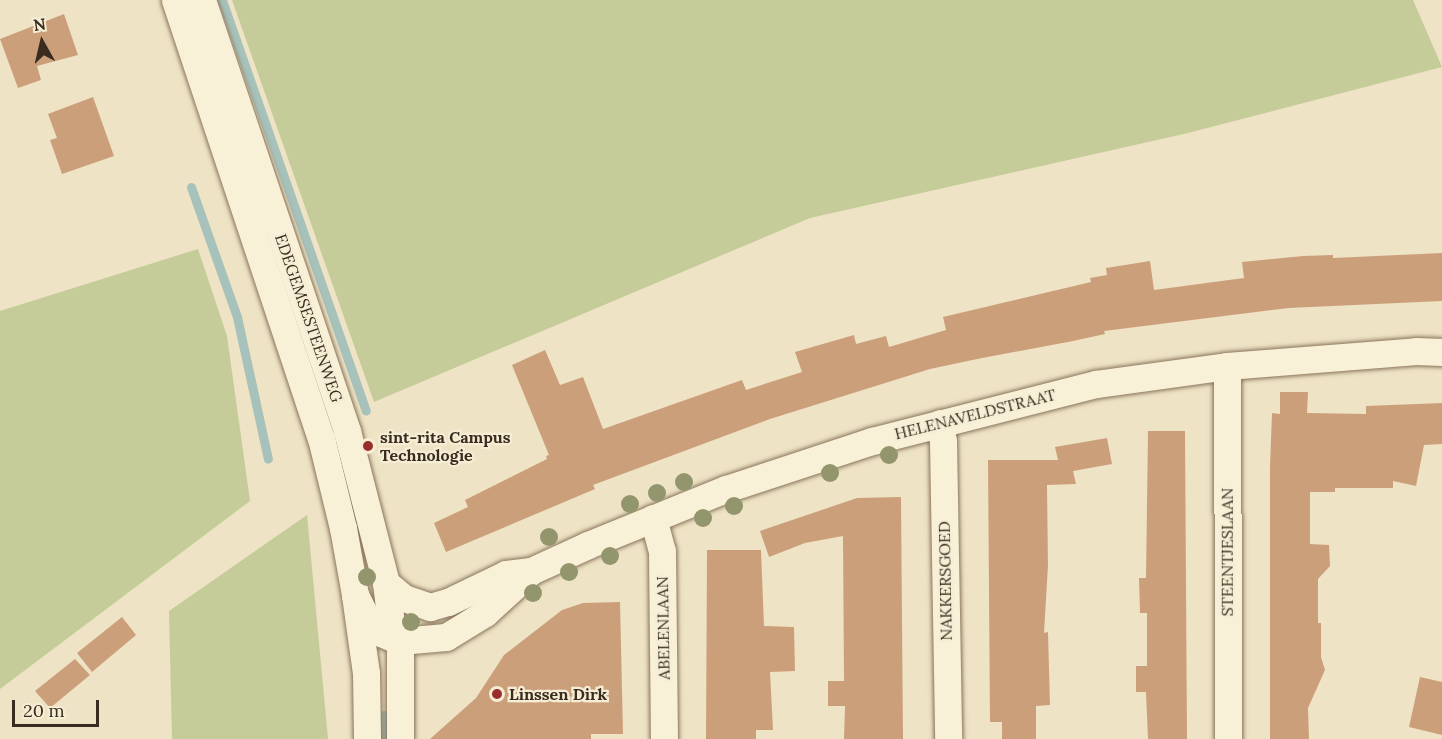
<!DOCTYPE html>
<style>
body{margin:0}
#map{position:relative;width:1442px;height:739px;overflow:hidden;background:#eee3c5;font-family:Lora,serif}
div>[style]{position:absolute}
.green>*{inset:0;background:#c5cc99}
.stream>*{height:9px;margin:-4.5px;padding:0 4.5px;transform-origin:4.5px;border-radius:4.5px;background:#a7c2ba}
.building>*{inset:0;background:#cc9f7b}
.roads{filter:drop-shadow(0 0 2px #89755b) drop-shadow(0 0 2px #89755b)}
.minor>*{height:27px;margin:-13.5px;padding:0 13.5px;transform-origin:13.5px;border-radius:13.5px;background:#f9f0d8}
.trees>*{width:18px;height:18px;margin:-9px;border-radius:50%;background:#93956d}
.dots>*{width:16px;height:16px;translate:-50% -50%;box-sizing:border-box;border:3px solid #f6edd5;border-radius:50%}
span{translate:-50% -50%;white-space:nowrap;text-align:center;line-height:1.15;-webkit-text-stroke:4.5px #f6edd5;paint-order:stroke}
.street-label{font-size:16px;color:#392c1f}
.poi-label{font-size:16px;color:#392c1f;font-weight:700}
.left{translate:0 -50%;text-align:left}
.north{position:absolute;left:12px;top:12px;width:60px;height:60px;-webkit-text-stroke:4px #f6edd5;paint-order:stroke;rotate:352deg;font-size:16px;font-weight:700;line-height:24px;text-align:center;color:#392c1f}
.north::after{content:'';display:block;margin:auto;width:21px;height:27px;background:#392c1f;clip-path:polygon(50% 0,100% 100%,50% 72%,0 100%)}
.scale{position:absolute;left:12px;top:700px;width:87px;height:27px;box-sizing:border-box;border:3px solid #392c1f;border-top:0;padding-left:8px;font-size:18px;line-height:21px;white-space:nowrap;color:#392c1f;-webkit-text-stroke:4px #f6edd5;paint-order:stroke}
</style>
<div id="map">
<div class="green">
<i style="clip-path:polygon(232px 0,1413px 0,1442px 67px,1188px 133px,810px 218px,374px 402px)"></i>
<i style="clip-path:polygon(198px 249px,227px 336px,250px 501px,0 689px,0 311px)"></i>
<i style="clip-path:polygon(307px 515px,328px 739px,172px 739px,169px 611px)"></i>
</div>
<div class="stream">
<i style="left:222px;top:0;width:435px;rotate:70.7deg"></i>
<i style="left:191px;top:187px;width:138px;rotate:70.5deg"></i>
<i style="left:237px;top:317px;width:145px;rotate:77.7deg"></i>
<i style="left:384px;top:715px;width:24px;rotate:90deg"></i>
</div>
<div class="building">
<i style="clip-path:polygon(64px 14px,78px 55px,37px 66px,41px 80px,18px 88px,0 39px)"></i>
<i style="clip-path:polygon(93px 97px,114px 156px,62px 174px,50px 140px,57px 138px,48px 114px)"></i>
<i style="clip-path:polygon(1442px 253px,1442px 301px,1289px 308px,1104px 331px,1105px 334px,1073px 341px,982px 358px,930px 369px,770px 419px,593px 485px,595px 489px,446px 552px,434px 523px,468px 507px,465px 500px,547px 459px,546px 456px,549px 455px,512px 365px,545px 350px,560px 385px,583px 377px,603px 429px,742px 380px,746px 390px,802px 372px,795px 352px,854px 335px,856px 344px,886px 336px,889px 347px,946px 330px,943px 317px,1091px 282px,1090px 278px,1107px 275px,1106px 268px,1150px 261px,1154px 290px,1244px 278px,1242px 262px,1303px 256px,1333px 255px,1333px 258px)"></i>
<i style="clip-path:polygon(1280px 392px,1308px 392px,1307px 413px,1366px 414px,1366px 406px,1442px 403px,1442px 444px,1424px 445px,1416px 486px,1393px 481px,1393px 488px,1335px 488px,1335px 492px,1310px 492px,1310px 544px,1329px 545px,1330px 566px,1318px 579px,1318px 623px,1321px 623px,1321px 657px,1325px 670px,1308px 708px,1309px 739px,1270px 739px,1270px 466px,1272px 413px,1280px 414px)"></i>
<i style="clip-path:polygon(1148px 431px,1185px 431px,1187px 739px,1148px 739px,1146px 692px,1136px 692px,1136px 666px,1147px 666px,1147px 613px,1140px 613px,1139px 578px,1146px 578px)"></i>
<i style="clip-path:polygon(1107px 438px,1112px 464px,1073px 471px,1076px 484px,1047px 485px,1048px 565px,1044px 633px,1048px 632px,1050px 705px,1036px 706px,1036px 739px,1002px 739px,1002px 722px,990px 722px,988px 460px,1058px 460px,1055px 447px)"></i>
<i style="clip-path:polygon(901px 497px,903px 739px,844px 739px,845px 706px,828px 706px,828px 681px,844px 681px,843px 536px,805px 543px,769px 557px,760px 531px,857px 498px)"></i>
<i style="clip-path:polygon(707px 550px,761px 550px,764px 626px,794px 627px,795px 671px,770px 672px,773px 730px,756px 730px,756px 739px,706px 739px)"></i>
<i style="clip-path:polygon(620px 602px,623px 734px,591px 734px,591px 739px,430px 739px,476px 698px,504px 655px,562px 610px,583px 603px)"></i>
<i style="clip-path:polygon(122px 617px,136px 635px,92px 672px,77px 653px)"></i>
<i style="clip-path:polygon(75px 659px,90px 675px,50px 708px,35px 691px)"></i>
<i style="clip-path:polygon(1420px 677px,1442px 682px,1442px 735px,1409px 727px)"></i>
</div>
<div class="roads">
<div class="minor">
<i style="left:175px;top:0;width:462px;rotate:71.6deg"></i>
<i style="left:321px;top:438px;width:93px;rotate:76.3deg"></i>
<i style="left:343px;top:528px;width:68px;rotate:79.8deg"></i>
<i style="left:355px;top:595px;width:79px;rotate:82deg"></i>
<i style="left:366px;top:673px;width:66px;rotate:89.1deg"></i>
<i style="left:202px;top:0;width:455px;rotate:71.4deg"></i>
<i style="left:347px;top:431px;width:157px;rotate:75.6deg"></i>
<i style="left:386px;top:583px;width:40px;rotate:82.9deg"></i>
<i style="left:391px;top:623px;width:20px;rotate:63deg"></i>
<i style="left:400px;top:641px;width:98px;rotate:90deg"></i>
<i style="left:1227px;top:366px;width:373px;rotate:89.8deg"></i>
<i style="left:940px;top:423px;width:18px;rotate:81deg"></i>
<i style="left:943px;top:441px;width:298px;rotate:89deg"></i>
<i style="left:653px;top:518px;width:34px;rotate:75deg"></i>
<i style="left:662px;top:551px;width:188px;rotate:89.4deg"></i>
<i style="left:386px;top:583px;width:23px;rotate:40deg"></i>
<i style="left:404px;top:598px;width:28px;rotate:19deg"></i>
<i style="left:430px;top:607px;width:19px;rotate:-16deg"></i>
<i style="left:448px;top:602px;width:64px;rotate:-25.8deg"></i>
<i style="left:506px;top:574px;width:23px;rotate:-7deg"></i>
<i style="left:355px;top:595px;width:25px;rotate:63deg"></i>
<i style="left:366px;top:617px;width:22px;rotate:47deg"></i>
<i style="left:381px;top:633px;width:21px;rotate:23deg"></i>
<i style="left:400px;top:641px;width:46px;rotate:-5deg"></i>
<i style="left:446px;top:637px;width:46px;rotate:-31.6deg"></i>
<i style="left:485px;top:613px;width:62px;rotate:-42.4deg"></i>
<i style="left:531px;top:571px;width:63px;rotate:-24.5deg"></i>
<i style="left:588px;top:545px;width:149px;rotate:-22.1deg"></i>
<i style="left:726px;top:489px;width:154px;rotate:-18.2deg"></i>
<i style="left:872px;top:441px;width:231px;rotate:-14.3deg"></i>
<i style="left:1096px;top:384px;width:132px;rotate:-7.8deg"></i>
<i style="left:1227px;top:366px;width:190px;rotate:-4.5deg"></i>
<i style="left:1416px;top:351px;width:26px;rotate:2deg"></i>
</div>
</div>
<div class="trees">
<i style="left:889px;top:455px"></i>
<i style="left:830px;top:473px"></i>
<i style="left:684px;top:482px"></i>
<i style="left:657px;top:493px"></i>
<i style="left:630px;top:504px"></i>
<i style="left:734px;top:506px"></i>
<i style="left:703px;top:518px"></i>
<i style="left:549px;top:537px"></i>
<i style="left:610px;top:556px"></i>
<i style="left:569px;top:572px"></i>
<i style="left:367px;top:577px"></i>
<i style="left:533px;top:593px"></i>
<i style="left:411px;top:622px"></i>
</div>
<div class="dots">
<i style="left:368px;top:446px;background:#982d2b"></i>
<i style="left:497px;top:694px;background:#982d2b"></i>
</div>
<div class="street-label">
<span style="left:309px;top:318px;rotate:71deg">EDEGEMSESTEENWEG</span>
<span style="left:975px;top:414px;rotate:-14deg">HELENAVELDSTRAAT</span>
<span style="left:1227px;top:552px;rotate:-90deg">STEENTJESLAAN</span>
<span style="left:945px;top:581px;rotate:-91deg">NAKKERSGOED</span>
<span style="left:663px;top:628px;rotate:-91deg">ABELENLAAN</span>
</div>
<div class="poi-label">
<span class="left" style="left:380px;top:446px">sint-rita Campus<br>Technologie</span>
<span class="left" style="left:509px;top:694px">Linssen Dirk</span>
</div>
<div class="north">N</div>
<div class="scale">20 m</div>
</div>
